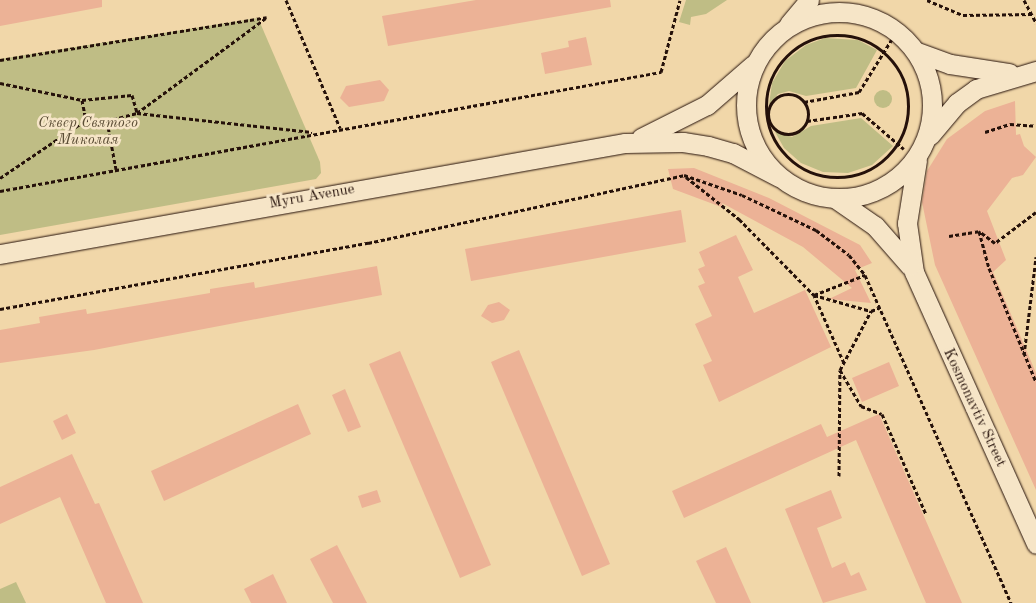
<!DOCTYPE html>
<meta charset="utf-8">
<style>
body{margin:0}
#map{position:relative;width:1036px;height:603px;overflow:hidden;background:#f1d7a9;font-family:"Old Standard TT",serif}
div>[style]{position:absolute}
.green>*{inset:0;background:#bfbd85}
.round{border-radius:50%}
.building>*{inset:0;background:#ecb296}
.path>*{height:3px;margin-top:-1.5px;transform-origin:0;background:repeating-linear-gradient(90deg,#25110a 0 4px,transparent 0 6.5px)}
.path>.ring{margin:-1.5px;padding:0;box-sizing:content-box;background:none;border:3px solid #25110a;border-radius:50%}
.roads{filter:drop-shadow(0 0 1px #25110a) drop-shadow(0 0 1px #25110a)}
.secondary>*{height:19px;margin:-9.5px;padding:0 9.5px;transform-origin:9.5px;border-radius:9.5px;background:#f6e5c7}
.secondary>.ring{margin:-9.5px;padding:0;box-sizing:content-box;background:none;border:19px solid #f6e5c7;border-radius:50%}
span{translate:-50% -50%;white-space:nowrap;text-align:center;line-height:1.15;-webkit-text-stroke:5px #f6e5c7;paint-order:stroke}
.park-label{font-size:15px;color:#5b4d35;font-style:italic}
.street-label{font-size:15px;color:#25110a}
</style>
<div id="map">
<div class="green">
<i style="clip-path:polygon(686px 0,727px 0,706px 14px,691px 17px,690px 25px,679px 22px)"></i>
<i style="clip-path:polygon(258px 18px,320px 162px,321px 173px,316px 179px,0 235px,0 59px)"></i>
<i style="clip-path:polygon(825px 38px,858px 40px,877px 50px,856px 88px,806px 96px,789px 91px,778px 94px,769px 105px,772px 83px,785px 61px,806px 45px)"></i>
<i class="round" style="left:874px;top:90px;width:18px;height:18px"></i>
<i style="clip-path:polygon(861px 118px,893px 146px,872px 165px,848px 173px,823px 172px,801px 163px,784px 148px,774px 130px,792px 137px,811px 126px)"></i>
<i style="clip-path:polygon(16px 582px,26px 603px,0 603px,0 589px)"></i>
</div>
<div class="building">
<i style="clip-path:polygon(0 0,102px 0,102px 7px,0 26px)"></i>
<i style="clip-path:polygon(476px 0,610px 0,611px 7px,388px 46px,382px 16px)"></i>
<i style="clip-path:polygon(586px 37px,592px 65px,545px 74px,541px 53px,569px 47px,568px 41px)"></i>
<i style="clip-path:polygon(380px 80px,389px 90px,384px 101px,349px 107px,340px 98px,346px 86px)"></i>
<i style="clip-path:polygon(1015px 101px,1016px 135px,1020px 134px,1024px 146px,1036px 157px,1023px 175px,1012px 178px,987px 211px,1006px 260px,993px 272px,1036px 373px,1036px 490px,935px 265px,922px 202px,927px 171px,947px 139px,985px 111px)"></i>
<i style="clip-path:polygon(694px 168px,769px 198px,860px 245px,872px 263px,855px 270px,871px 303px,829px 299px,852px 288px,803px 247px,722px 203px,724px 208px,673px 189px,668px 169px)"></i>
<i style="clip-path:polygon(681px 210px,686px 242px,471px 281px,465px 249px)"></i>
<i style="clip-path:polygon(736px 235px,753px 270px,738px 277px,754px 313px,805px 290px,831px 347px,719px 402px,703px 365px,712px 361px,695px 324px,712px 316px,698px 286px,705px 283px,698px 269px,705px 266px,699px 252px)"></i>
<i style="clip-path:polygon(377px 266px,382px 295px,94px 350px,0 363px,0 330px,40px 323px,39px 317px,86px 309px,87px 314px,210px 293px,210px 289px,254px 282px,255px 288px)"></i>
<i style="clip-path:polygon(499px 302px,510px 310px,504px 320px,492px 323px,481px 316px,488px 305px)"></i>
<i style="clip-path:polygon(519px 350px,610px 564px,582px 576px,491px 362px)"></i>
<i style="clip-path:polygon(400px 351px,491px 565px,460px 578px,369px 364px)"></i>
<i style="clip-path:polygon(889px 362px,899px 386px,862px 402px,852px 378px)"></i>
<i style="clip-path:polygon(345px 389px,361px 427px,348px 432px,332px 395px)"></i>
<i style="clip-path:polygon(298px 404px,311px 434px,164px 501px,151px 471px)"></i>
<i style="clip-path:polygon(67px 414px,76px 433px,62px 440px,53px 421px)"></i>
<i style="clip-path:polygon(879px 414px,962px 603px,926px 603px,856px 440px,684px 518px,672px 491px,821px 424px,827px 437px)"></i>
<i style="clip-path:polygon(72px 454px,95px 504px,99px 503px,143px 603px,106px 603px,60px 497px,0 524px,0 487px)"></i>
<i style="clip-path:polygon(377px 490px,381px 502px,362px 508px,358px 496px)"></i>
<i style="clip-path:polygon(831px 490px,842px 518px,817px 528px,832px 568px,845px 562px,851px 576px,859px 572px,867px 590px,823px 603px,785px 509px)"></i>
<i style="clip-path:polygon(337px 545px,367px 603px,333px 603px,310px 559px)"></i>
<i style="clip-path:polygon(726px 547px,751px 603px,716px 603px,696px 561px)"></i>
<i style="clip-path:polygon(273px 574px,287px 603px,251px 603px,244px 589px)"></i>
</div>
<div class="path">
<i style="left:286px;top:0;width:139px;rotate:67.1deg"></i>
<i style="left:927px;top:0;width:39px;rotate:23deg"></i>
<i style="left:963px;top:15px;width:68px;rotate:-0.8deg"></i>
<i style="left:1024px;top:0;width:26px;rotate:62deg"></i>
<i class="ring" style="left:766px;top:35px;width:139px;height:139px"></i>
<i style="left:0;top:60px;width:270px;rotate:-9.1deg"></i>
<i style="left:0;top:83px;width:84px;rotate:11.7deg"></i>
<i style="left:82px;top:100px;width:50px;rotate:-5.7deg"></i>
<i style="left:132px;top:95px;width:19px;rotate:74deg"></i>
<i style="left:137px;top:113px;width:162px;rotate:-36.4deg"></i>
<i class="ring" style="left:768px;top:94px;width:37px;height:37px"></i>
<i style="left:82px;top:100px;width:20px;rotate:79deg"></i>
<i style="left:804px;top:102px;width:56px;rotate:-10.3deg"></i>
<i style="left:859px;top:92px;width:72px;rotate:-58.1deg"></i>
<i style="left:107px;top:121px;width:49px;rotate:79.4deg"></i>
<i style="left:807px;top:121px;width:56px;rotate:-8.3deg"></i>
<i style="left:862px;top:113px;width:55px;rotate:40.6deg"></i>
<i style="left:985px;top:132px;width:26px;rotate:-18deg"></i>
<i style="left:1010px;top:124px;width:26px;rotate:4deg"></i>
<i style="left:686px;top:177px;width:68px;rotate:38.4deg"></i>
<i style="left:739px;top:219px;width:107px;rotate:45.4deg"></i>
<i style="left:814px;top:295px;width:59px;rotate:15.7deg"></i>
<i style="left:871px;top:311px;width:9px;rotate:-21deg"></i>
<i style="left:0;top:178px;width:104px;rotate:-34deg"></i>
<i style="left:86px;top:120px;width:21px;rotate:3deg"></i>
<i style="left:107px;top:121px;width:31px;rotate:-15deg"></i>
<i style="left:137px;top:113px;width:176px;rotate:6.2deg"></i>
<i style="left:0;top:191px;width:672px;rotate:-10.21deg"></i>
<i style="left:661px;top:72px;width:74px;rotate:-75.2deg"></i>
<i style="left:1036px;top:212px;width:51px;rotate:142.9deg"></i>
<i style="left:995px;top:243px;width:20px;rotate:-143deg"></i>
<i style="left:979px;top:231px;width:38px;rotate:75deg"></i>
<i style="left:989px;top:268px;width:123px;rotate:67.6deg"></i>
<i style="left:949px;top:236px;width:30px;rotate:-9deg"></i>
<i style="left:0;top:309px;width:374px;rotate:-10.2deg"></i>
<i style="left:368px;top:243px;width:323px;rotate:-12.1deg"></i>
<i style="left:684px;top:175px;width:61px;rotate:19deg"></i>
<i style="left:742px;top:195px;width:82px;rotate:25.3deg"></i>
<i style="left:816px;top:230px;width:41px;rotate:37.1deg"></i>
<i style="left:849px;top:255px;width:26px;rotate:51deg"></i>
<i style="left:865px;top:275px;width:359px;rotate:66deg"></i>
<i style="left:1024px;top:355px;width:99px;rotate:-83deg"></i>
<i style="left:844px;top:363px;width:74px;rotate:-113.8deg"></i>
<i style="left:814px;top:295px;width:55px;rotate:-21.4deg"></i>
<i style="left:840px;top:370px;width:42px;rotate:59.7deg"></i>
<i style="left:861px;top:406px;width:22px;rotate:21deg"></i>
<i style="left:882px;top:414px;width:109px;rotate:66.3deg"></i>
<i style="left:839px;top:476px;width:106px;rotate:-89.5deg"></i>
<i style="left:840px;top:370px;width:67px;rotate:-62.3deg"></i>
</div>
<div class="roads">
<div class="secondary">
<i class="ring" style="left:746px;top:12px;width:167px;height:167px"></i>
<i style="left:789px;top:24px;width:31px;rotate:-50deg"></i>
<i style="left:917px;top:52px;width:35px;rotate:20deg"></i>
<i style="left:950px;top:64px;width:60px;rotate:8.7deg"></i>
<i style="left:930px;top:135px;width:42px;rotate:-49.8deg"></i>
<i style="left:957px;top:103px;width:24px;rotate:-36deg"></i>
<i style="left:976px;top:89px;width:63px;rotate:-16.7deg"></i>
<i style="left:641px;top:138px;width:74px;rotate:-26.6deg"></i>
<i style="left:707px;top:105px;width:61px;rotate:-41deg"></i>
<i style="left:917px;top:160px;width:64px;rotate:99deg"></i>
<i style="left:907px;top:223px;width:49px;rotate:81.9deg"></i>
<i style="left:914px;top:272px;width:298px;rotate:65.8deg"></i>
<i style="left:836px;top:199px;width:47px;rotate:34.7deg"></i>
<i style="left:875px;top:226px;width:53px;rotate:48.8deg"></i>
<i style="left:0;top:254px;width:635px;rotate:-10.07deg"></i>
<i style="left:625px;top:143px;width:58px;rotate:-1deg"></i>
<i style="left:683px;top:142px;width:25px;rotate:9deg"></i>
<i style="left:708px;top:146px;width:26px;rotate:16deg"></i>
<i style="left:733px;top:153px;width:52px;rotate:27.6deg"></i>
</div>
</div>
<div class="park-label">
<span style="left:88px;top:132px">Сквер Святого<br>Миколая</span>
</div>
<div class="street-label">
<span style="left:312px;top:197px;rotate:-10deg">Myru Avenue</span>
<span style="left:974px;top:408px;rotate:65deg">Kosmonavtiv Street</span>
</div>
</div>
